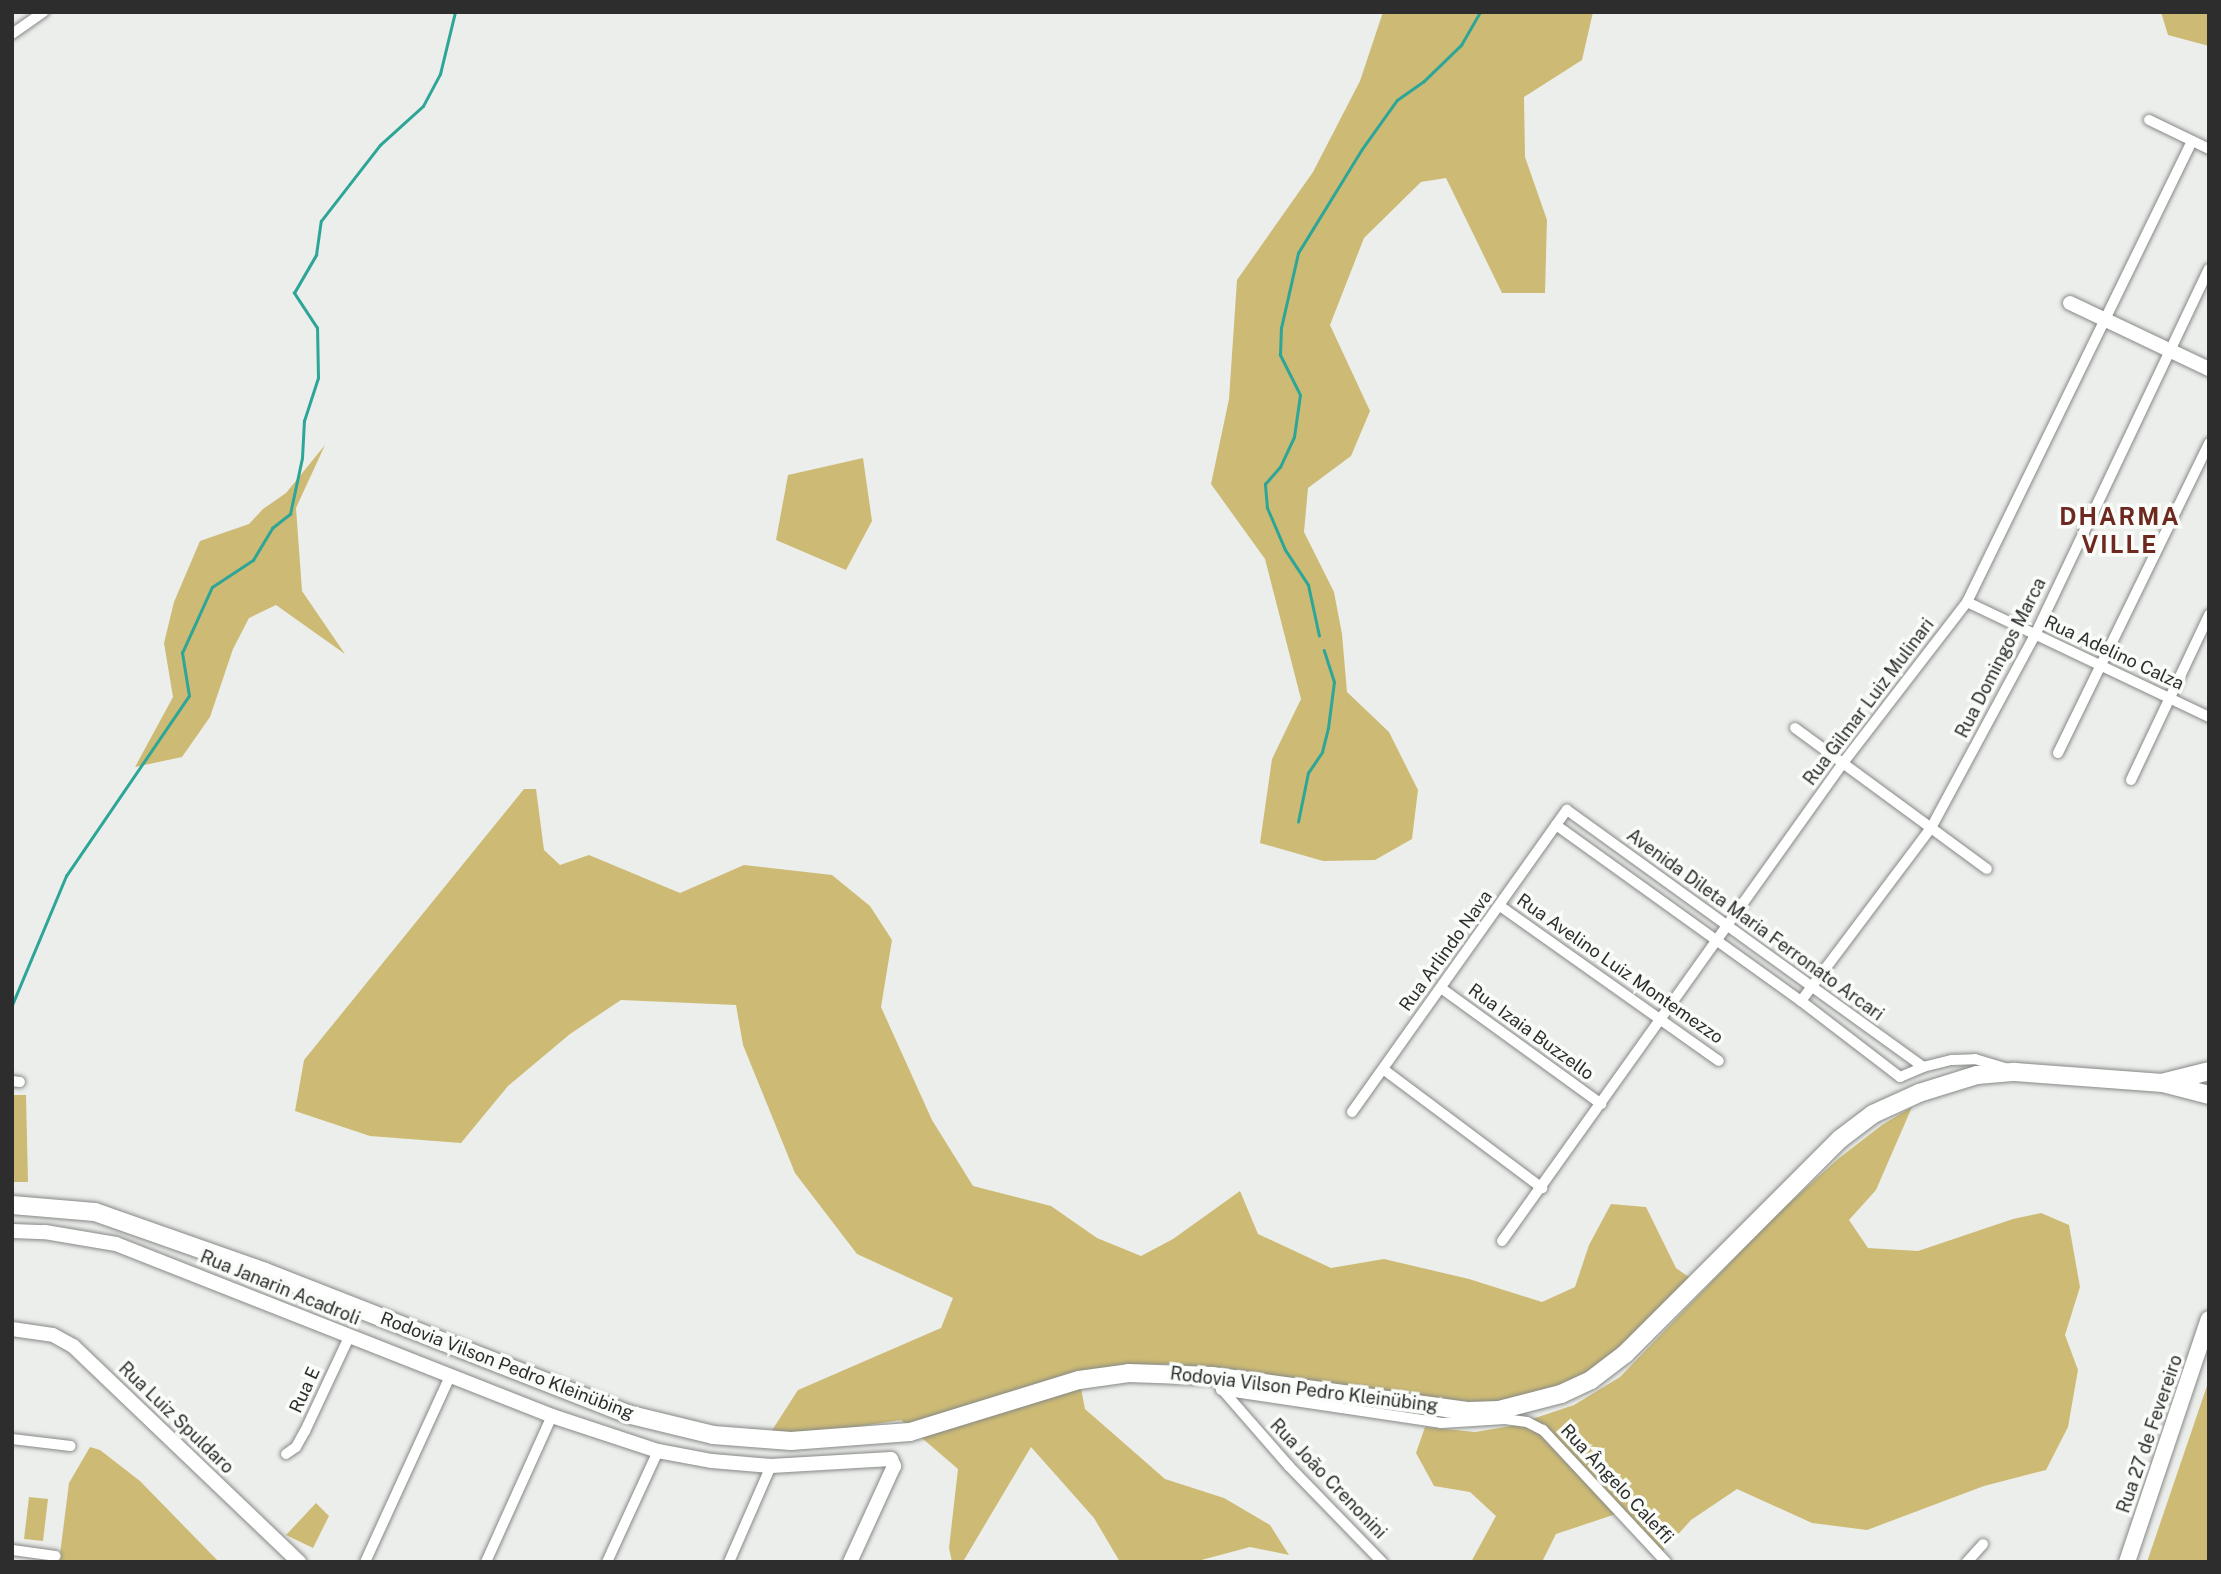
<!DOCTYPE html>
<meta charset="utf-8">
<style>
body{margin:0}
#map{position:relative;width:2221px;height:1574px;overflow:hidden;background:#eceeeb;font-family:"Public Sans",sans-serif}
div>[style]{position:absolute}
.green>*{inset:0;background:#cdbb75}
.stream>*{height:2.5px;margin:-1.25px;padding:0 1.25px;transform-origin:1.25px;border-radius:1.25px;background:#2da697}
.roads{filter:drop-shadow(0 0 2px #868986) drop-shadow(0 0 2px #868986)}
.minor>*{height:10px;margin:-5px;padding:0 5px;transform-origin:5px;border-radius:5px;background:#fff}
.tertiary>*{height:14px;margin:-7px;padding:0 7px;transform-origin:7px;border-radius:7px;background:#fff}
.secondary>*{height:16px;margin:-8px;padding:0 8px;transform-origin:8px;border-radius:8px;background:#fff}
.primary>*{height:18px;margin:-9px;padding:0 9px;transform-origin:9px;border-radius:9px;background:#fff}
span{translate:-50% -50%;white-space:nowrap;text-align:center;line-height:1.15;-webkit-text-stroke:7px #f9fcf8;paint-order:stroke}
.street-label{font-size:18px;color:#2c2d2c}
.district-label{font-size:24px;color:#6d2820;font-weight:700;letter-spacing:2px}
.frame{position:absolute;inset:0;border:14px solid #2c2d2c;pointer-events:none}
</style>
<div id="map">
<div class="green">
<i style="clip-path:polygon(1383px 12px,1593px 12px,1582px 60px,1524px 97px,1525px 157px,1547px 220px,1545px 293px,1502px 293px,1446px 178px,1421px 182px,1364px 238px,1330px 325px,1370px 411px,1351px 456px,1308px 488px,1304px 532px,1334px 592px,1342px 634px,1347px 692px,1389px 732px,1418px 790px,1412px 839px,1375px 860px,1323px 861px,1260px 843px,1272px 759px,1301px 699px,1265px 559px,1211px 484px,1229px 399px,1237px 280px,1313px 172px,1360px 81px)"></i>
<i style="clip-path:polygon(2161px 12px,2209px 12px,2209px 46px,2168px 35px)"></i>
<i style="clip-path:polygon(325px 445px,296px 508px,302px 591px,345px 654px,276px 605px,249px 618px,233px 649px,210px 717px,182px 757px,135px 767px,173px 697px,164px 643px,174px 602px,200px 541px,249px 524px,263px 509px,286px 493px)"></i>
<i style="clip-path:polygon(863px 458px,872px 521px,846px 570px,776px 540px,788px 475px)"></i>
<i style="clip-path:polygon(524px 789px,536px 789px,544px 850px,560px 865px,589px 855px,680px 893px,744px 865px,832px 875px,870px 906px,892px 940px,881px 1007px,932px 1120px,973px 1186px,1051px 1206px,1097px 1238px,1141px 1256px,1173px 1239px,1240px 1191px,1258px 1234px,1331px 1268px,1384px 1259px,1469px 1279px,1542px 1302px,1575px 1287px,1589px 1245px,1611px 1204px,1646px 1207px,1676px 1268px,1693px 1280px,1624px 1348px,1598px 1366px,1563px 1386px,1499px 1403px,1470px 1402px,1175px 1364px,1129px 1365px,1078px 1373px,1085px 1409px,1165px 1479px,1224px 1498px,1270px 1525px,1289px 1555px,1250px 1547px,1194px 1562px,1120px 1562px,1094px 1518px,1031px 1447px,964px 1560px,952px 1562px,949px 1548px,958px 1469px,901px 1420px,790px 1437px,769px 1435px,798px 1390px,941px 1328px,953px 1298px,857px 1254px,795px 1173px,743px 1045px,736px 1005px,621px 1000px,570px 1034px,508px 1086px,461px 1143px,370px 1136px,295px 1111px,304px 1060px)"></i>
<i style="clip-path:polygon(12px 1095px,26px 1095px,28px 1182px,12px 1182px)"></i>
<i style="clip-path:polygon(1912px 1107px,1876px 1190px,1849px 1220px,1868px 1248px,1918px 1251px,2013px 1219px,2041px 1213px,2069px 1225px,2080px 1287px,2065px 1335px,2078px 1370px,2068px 1427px,2046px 1470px,1984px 1486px,1867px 1530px,1812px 1523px,1737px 1489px,1691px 1520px,1663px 1551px,1625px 1511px,1556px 1534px,1542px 1562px,1471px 1562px,1496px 1516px,1470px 1492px,1434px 1486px,1416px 1453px,1425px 1427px,1475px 1432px,1511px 1426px,1574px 1405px,1620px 1377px,1775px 1216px,1838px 1159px,1882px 1125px)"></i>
<i style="clip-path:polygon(2209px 1380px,2209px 1562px,2147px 1562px)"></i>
<i style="clip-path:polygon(90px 1447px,100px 1450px,140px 1481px,219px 1562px,59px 1562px,69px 1483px)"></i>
<i style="clip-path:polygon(29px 1497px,48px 1499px,43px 1541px,24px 1539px)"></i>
<i style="clip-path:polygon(316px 1503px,329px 1516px,313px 1548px,286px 1535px)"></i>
</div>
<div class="stream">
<i style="left:1319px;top:636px;width:52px;rotate:-102.2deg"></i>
<i style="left:1308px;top:585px;width:42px;rotate:-123.3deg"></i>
<i style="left:1285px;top:550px;width:46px;rotate:-113.2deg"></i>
<i style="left:1267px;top:508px;width:24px;rotate:-95deg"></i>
<i style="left:1265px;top:484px;width:23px;rotate:-49deg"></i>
<i style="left:1280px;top:467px;width:33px;rotate:-65deg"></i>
<i style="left:1294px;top:437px;width:42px;rotate:-81.9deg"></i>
<i style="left:1300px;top:395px;width:45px;rotate:-116.6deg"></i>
<i style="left:1280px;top:355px;width:27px;rotate:-88deg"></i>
<i style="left:1281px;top:328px;width:77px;rotate:-77.2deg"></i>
<i style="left:1298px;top:253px;width:122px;rotate:-58.4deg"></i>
<i style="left:1362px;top:149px;width:60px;rotate:-54.5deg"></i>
<i style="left:1397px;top:100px;width:32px;rotate:-35deg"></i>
<i style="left:1423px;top:82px;width:53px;rotate:-44.2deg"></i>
<i style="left:1461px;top:45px;width:38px;rotate:-60deg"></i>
<i style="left:1298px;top:822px;width:50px;rotate:-78.5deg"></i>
<i style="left:1308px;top:773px;width:25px;rotate:-56deg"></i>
<i style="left:1322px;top:752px;width:25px;rotate:-76deg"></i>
<i style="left:1328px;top:728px;width:46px;rotate:-82.6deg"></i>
<i style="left:1334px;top:682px;width:33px;rotate:-108deg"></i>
<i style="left:12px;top:1005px;width:140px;rotate:-67.3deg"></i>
<i style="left:66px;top:876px;width:218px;rotate:-55.7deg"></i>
<i style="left:189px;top:696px;width:44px;rotate:-99.2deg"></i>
<i style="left:182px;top:653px;width:72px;rotate:-65.6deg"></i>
<i style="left:212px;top:587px;width:49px;rotate:-33.4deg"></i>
<i style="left:253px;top:560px;width:37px;rotate:-59deg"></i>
<i style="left:272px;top:528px;width:23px;rotate:-38deg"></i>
<i style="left:290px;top:514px;width:57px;rotate:-77.9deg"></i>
<i style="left:302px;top:458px;width:37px;rotate:-87deg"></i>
<i style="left:304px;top:421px;width:45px;rotate:-72deg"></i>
<i style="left:318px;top:378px;width:50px;rotate:-91.1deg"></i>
<i style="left:317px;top:328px;width:42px;rotate:-123.3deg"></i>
<i style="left:294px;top:293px;width:44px;rotate:-59.9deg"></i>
<i style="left:316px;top:255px;width:34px;rotate:-82deg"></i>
<i style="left:321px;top:221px;width:96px;rotate:-52.2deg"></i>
<i style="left:380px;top:145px;width:58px;rotate:-42.2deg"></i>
<i style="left:423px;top:106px;width:36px;rotate:-62deg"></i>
<i style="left:440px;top:74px;width:64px;rotate:-76.4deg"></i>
</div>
<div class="roads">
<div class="minor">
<i style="left:12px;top:34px;width:39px;rotate:-35deg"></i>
<i style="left:2149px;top:120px;width:67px;rotate:25.8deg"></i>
<i style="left:1967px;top:602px;width:268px;rotate:25.4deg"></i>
<i style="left:1795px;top:728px;width:238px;rotate:36.3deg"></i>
<i style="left:2058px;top:753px;width:345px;rotate:-64deg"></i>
<i style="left:2131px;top:780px;width:183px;rotate:-64.7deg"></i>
<i style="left:1556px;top:825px;width:302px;rotate:35.7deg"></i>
<i style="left:1801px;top:1001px;width:125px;rotate:37.5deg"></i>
<i style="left:1900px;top:1077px;width:25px;rotate:-23deg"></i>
<i style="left:1923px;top:1067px;width:30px;rotate:-14deg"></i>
<i style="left:1952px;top:1060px;width:23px;rotate:-2deg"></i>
<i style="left:1975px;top:1059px;width:37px;rotate:17deg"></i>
<i style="left:1500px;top:906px;width:268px;rotate:35.3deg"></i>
<i style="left:1441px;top:988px;width:198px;rotate:35.9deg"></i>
<i style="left:1801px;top:1001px;width:216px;rotate:-53.1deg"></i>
<i style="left:1931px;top:828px;width:219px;rotate:-61.7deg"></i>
<i style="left:2035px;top:635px;width:405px;rotate:-64.6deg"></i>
<i style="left:1383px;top:1069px;width:199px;rotate:36.8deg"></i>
<i style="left:12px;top:1081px;width:8px;rotate:7deg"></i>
<i style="left:1352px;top:1112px;width:371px;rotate:-54.6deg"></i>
<i style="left:1567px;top:810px;width:439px;rotate:35.8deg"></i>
<i style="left:1502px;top:1241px;width:587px;rotate:-54.5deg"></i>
<i style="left:1843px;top:763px;width:203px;rotate:-52.4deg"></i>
<i style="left:1967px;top:602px;width:513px;rotate:-63.98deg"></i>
<i style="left:1220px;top:1387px;width:105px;rotate:48.9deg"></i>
<i style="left:1289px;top:1466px;width:134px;rotate:45.9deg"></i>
<i style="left:1221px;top:1390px;width:222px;rotate:8.5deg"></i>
<i style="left:1441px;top:1423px;width:64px;rotate:-3.6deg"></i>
<i style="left:1505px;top:1419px;width:22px;rotate:8deg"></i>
<i style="left:1527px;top:1422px;width:18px;rotate:27deg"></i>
<i style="left:1543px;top:1430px;width:180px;rotate:47deg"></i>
<i style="left:12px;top:1439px;width:59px;rotate:6.8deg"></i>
<i style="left:286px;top:1454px;width:12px;rotate:-35deg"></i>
<i style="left:296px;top:1447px;width:18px;rotate:-61deg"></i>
<i style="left:305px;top:1431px;width:104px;rotate:-64.9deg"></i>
<i style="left:12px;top:1550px;width:44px;rotate:7.8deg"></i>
<i style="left:365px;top:1562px;width:205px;rotate:-65.4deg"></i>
<i style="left:486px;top:1562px;width:160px;rotate:-65.7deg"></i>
<i style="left:607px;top:1562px;width:122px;rotate:-65.3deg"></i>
<i style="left:729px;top:1562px;width:105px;rotate:-66.4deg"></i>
<i style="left:1967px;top:1562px;width:24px;rotate:-48deg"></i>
</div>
<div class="tertiary">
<i style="left:2070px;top:303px;width:154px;rotate:25.4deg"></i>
<i style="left:12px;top:1231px;width:33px;rotate:2deg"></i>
<i style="left:45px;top:1232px;width:72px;rotate:9.6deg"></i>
<i style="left:116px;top:1244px;width:469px;rotate:21.5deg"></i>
<i style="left:552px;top:1416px;width:112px;rotate:18.3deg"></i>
<i style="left:658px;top:1451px;width:55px;rotate:10.5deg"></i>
<i style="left:712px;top:1461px;width:59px;rotate:4.8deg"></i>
<i style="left:771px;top:1466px;width:120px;rotate:-3.3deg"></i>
<i style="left:891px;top:1459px;width:8px;rotate:67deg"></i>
<i style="left:894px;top:1466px;width:106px;rotate:114.6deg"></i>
<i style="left:12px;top:1329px;width:41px;rotate:8.3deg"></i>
<i style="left:53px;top:1335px;width:23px;rotate:29deg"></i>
<i style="left:73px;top:1346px;width:313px;rotate:43.7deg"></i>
</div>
<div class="secondary">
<i style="left:2127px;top:1562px;width:256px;rotate:-71.4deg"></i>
</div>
<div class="primary">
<i style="left:2165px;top:1082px;width:45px;rotate:-14deg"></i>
<i style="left:12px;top:1205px;width:83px;rotate:4.8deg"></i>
<i style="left:95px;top:1212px;width:180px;rotate:19.4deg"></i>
<i style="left:265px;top:1272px;width:389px;rotate:21.4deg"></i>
<i style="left:627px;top:1414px;width:89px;rotate:13.7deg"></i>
<i style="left:713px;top:1435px;width:78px;rotate:4.4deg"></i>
<i style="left:791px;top:1441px;width:119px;rotate:-4.3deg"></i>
<i style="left:910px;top:1432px;width:177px;rotate:-17.1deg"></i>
<i style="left:1079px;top:1380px;width:50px;rotate:-8deg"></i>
<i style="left:1129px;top:1373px;width:83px;rotate:2.1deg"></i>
<i style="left:1212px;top:1376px;width:259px;rotate:7.8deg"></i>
<i style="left:1469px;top:1411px;width:30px;rotate:-2deg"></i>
<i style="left:1499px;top:1410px;width:64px;rotate:-14.5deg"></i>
<i style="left:1561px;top:1394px;width:33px;rotate:-25deg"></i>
<i style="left:1591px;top:1380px;width:43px;rotate:-37.4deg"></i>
<i style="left:1625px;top:1354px;width:304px;rotate:-45deg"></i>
<i style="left:1840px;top:1139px;width:41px;rotate:-37.1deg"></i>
<i style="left:1873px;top:1114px;width:51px;rotate:-24.5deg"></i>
<i style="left:1919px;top:1093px;width:61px;rotate:-17.2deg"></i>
<i style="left:1977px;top:1075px;width:38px;rotate:-5deg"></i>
<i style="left:2015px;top:1072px;width:148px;rotate:4.3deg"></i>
<i style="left:2163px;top:1083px;width:48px;rotate:14.6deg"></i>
</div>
</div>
<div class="street-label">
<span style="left:2114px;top:653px;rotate:25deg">Rua Adelino Calza</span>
<span style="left:2001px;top:658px;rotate:-63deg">Rua Domingos Marca</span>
<span style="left:1869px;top:702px;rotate:-53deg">Rua Gilmar Luiz Mulinari</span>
<span style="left:1755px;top:925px;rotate:36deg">Avenida Dileta Maria Ferronato Arcari</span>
<span style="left:1446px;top:951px;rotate:-54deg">Rua Arlindo Nava</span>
<span style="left:1620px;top:969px;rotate:35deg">Rua Avelino Luiz Montemezzo</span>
<span style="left:1531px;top:1032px;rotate:36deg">Rua Izaia Buzzello</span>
<span style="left:280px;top:1288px;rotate:22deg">Rua Janarin Acadroli</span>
<span style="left:507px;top:1366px;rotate:21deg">Rodovia Vilson Pedro Kleinübing</span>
<span style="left:305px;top:1390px;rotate:-65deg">Rua E</span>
<span style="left:1304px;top:1390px;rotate:7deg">Rodovia Vilson Pedro Kleinübing</span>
<span style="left:176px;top:1418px;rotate:44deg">Rua Luiz Spuldaro</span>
<span style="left:2150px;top:1434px;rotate:-71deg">Rua 27 de Fevereiro</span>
<span style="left:1328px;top:1479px;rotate:46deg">Rua João Crenonini</span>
<span style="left:1617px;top:1484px;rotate:47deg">Rua Ângelo Caleffi</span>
</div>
<div class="district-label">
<span style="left:2120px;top:531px">DHARMA<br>VILLE</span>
</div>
<div class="frame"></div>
</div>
